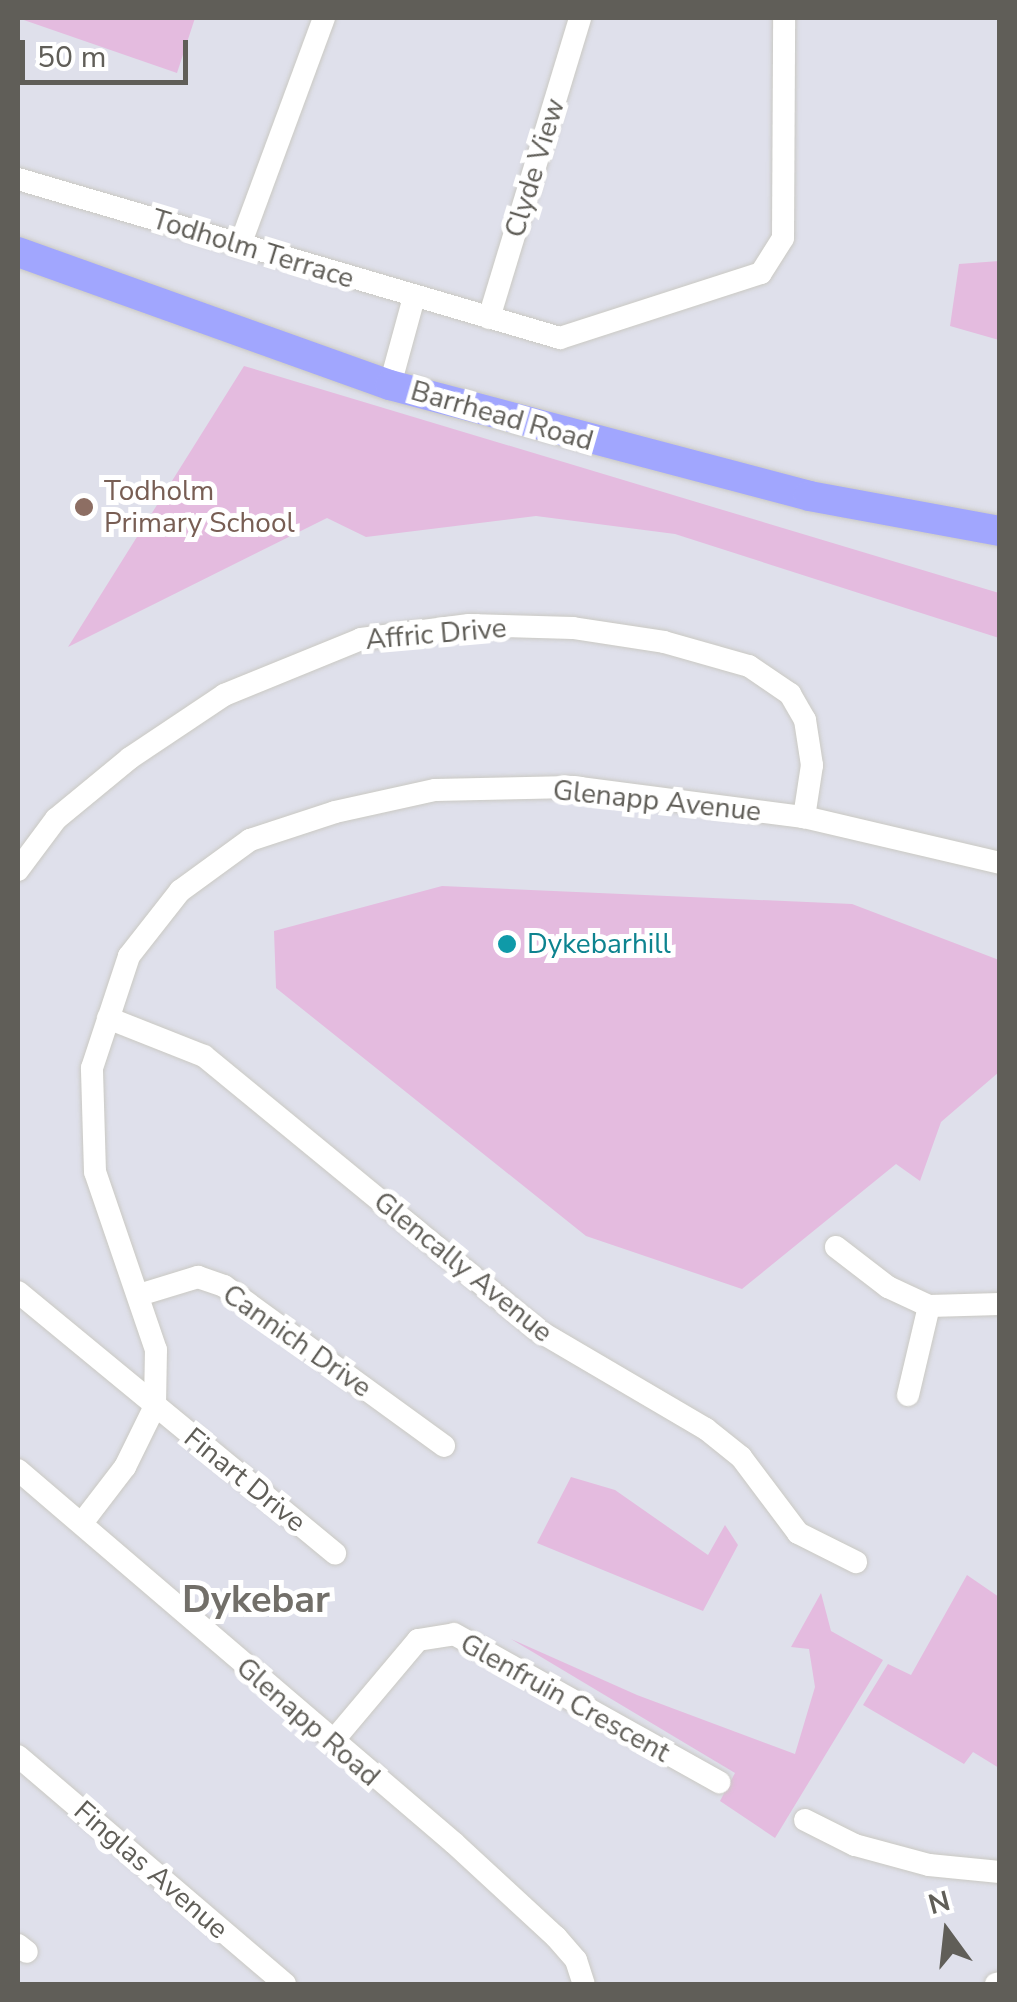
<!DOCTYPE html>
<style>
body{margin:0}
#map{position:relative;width:1017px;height:2002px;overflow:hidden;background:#dfe0eb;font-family:"Nunito Sans",sans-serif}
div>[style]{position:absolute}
.green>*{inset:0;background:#e4bbdf}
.roads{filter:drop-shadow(0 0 2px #cac9c3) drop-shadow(0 0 2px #cac9c3)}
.street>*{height:22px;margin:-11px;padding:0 11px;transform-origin:11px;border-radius:11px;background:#fff}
.primary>*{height:30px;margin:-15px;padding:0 15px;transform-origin:15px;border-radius:15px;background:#a1a6fe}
.dots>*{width:28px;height:28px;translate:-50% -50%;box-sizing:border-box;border:5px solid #fff;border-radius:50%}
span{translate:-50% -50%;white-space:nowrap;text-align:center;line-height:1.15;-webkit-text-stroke:10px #fff;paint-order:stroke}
.street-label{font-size:28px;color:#605e58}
.education-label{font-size:28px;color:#785e54}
.left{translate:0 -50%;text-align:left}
.culture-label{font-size:28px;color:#0d838f}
.district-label{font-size:38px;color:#726f69;font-weight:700}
.frame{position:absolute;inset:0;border:20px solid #605e58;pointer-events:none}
.north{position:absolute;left:897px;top:1882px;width:100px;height:100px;-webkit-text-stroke:8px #fff;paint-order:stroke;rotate:345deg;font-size:28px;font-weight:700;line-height:40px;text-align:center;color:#605e58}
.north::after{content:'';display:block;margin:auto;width:35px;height:45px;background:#605e58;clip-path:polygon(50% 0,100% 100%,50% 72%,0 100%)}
.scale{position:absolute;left:20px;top:40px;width:168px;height:45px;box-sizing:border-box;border:5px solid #605e58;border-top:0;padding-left:12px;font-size:30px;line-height:35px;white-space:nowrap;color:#605e58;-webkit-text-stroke:8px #fff;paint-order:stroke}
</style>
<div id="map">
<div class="green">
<i style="clip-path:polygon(18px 18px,195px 18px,177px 73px)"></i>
<i style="clip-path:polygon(999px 261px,999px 340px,950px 326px,959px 264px)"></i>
<i style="clip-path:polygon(244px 366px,999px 593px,999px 638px,675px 534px,536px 516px,366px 537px,327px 518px,68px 647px)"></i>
<i style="clip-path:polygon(442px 886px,852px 904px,999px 960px,999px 1072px,941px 1122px,920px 1181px,896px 1164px,742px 1289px,586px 1236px,276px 988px,274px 931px)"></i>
<i style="clip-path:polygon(571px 1477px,615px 1490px,708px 1555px,725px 1525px,738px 1545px,703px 1611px,537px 1543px)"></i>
<i style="clip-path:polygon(967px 1575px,999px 1597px,999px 1768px,973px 1752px,964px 1764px,863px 1705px,888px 1664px,911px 1675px)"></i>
<i style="clip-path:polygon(821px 1593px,831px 1631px,883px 1660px,775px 1838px,720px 1801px,735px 1773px,511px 1639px,637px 1695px,795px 1754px,815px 1687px,809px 1649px,791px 1647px)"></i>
</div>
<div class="roads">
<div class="street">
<i style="left:18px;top:179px;width:565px;rotate:16.35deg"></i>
<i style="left:560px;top:338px;width:211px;rotate:-17.9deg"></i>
<i style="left:761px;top:273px;width:41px;rotate:-57.8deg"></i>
<i style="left:783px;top:238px;width:220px;rotate:-89.7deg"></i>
<i style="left:240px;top:245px;width:242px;rotate:-69.7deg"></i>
<i style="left:489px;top:318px;width:313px;rotate:-73.1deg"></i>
<i style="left:390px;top:385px;width:91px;rotate:-74.7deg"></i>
<i style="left:18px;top:870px;width:64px;rotate:-53.3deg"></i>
<i style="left:56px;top:819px;width:96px;rotate:-39.5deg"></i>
<i style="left:130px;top:758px;width:113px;rotate:-33.8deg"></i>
<i style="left:224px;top:695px;width:148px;rotate:-22.2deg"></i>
<i style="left:361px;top:639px;width:109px;rotate:-7.4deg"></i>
<i style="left:469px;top:625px;width:104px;rotate:1.7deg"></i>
<i style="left:573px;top:628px;width:92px;rotate:8.7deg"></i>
<i style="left:664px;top:642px;width:88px;rotate:15.8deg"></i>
<i style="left:749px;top:666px;width:50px;rotate:34.3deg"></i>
<i style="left:790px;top:694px;width:30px;rotate:60deg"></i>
<i style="left:805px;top:720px;width:46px;rotate:81.2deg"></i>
<i style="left:812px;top:765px;width:53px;rotate:98.7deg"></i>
<i style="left:108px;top:1018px;width:103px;rotate:21.6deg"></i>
<i style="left:204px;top:1056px;width:433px;rotate:39.4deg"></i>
<i style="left:539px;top:1331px;width:194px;rotate:30.4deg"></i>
<i style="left:706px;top:1429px;width:45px;rotate:38.7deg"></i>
<i style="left:741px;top:1457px;width:95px;rotate:53.1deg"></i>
<i style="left:798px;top:1533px;width:65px;rotate:26.6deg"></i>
<i style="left:836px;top:1247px;width:66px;rotate:37.6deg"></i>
<i style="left:888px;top:1287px;width:45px;rotate:24.9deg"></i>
<i style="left:929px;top:1306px;width:71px;rotate:-1.6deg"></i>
<i style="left:18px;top:1292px;width:411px;rotate:39.5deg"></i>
<i style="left:139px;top:1295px;width:62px;rotate:-17deg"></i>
<i style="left:198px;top:1277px;width:28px;rotate:19deg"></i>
<i style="left:224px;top:1286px;width:272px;rotate:36deg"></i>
<i style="left:908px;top:1395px;width:91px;rotate:-76.7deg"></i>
<i style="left:18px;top:1470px;width:574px;rotate:40.55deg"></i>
<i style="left:454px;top:1843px;width:139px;rotate:42.7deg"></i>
<i style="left:556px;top:1937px;width:30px;rotate:49deg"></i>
<i style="left:576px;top:1960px;width:25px;rotate:72deg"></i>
<i style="left:82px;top:1523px;width:71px;rotate:-52.5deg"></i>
<i style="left:125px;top:1467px;width:68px;rotate:-63.8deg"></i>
<i style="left:155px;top:1406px;width:56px;rotate:-89deg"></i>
<i style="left:156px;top:1350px;width:188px;rotate:-108.9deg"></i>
<i style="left:95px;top:1172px;width:104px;rotate:-91.7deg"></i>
<i style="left:92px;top:1068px;width:118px;rotate:-71.7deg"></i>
<i style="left:129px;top:956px;width:83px;rotate:-51.9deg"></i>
<i style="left:180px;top:891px;width:87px;rotate:-36.1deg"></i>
<i style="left:250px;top:840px;width:89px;rotate:-18.2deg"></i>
<i style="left:335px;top:812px;width:102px;rotate:-12.4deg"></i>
<i style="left:435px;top:790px;width:137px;rotate:-1.3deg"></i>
<i style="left:572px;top:787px;width:234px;rotate:7.4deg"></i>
<i style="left:804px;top:817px;width:201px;rotate:13.2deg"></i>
<i style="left:333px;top:1741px;width:132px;rotate:-49.9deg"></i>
<i style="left:418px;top:1640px;width:36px;rotate:-9deg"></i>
<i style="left:454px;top:1634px;width:304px;rotate:29.2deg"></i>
<i style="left:18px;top:1756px;width:351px;rotate:40.5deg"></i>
<i style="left:805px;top:1820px;width:56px;rotate:26.6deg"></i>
<i style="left:855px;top:1845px;width:77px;rotate:15.1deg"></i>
<i style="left:929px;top:1865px;width:71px;rotate:5.6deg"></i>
<i style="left:18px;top:1945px;width:11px;rotate:38deg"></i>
<i style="left:996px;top:1984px;width:4px;rotate:-14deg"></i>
</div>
<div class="primary">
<i style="left:18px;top:252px;width:395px;rotate:19.7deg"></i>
<i style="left:390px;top:385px;width:433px;rotate:14.8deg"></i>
<i style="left:809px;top:496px;width:194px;rotate:10.4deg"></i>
</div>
</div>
<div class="dots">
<i style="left:84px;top:507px;background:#8d6e63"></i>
<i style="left:507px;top:944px;background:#0f9aa8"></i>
</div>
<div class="street-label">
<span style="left:535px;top:168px;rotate:-73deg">Clyde View</span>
<span style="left:253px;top:249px;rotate:17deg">Todholm Terrace</span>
<span style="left:502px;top:416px;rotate:16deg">Barrhead Road</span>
<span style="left:436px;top:634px;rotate:-5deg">Affric Drive</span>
<span style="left:657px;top:801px;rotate:6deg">Glenapp Avenue</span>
<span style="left:463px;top:1267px;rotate:39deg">Glencally Avenue</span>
<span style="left:297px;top:1341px;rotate:35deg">Cannich Drive</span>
<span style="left:245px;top:1480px;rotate:39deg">Finart Drive</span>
<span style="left:565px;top:1698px;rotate:29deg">Glenfruin Crescent</span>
<span style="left:308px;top:1722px;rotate:41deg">Glenapp Road</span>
<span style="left:151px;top:1870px;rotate:41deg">Finglas Avenue</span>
</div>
<div class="education-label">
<span class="left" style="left:104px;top:507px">Todholm<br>Primary School</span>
</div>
<div class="culture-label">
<span class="left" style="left:527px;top:944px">Dykebarhill</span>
</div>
<div class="district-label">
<span style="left:256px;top:1600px">Dykebar</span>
</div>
<div class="frame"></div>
<div class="north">N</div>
<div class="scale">50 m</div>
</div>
